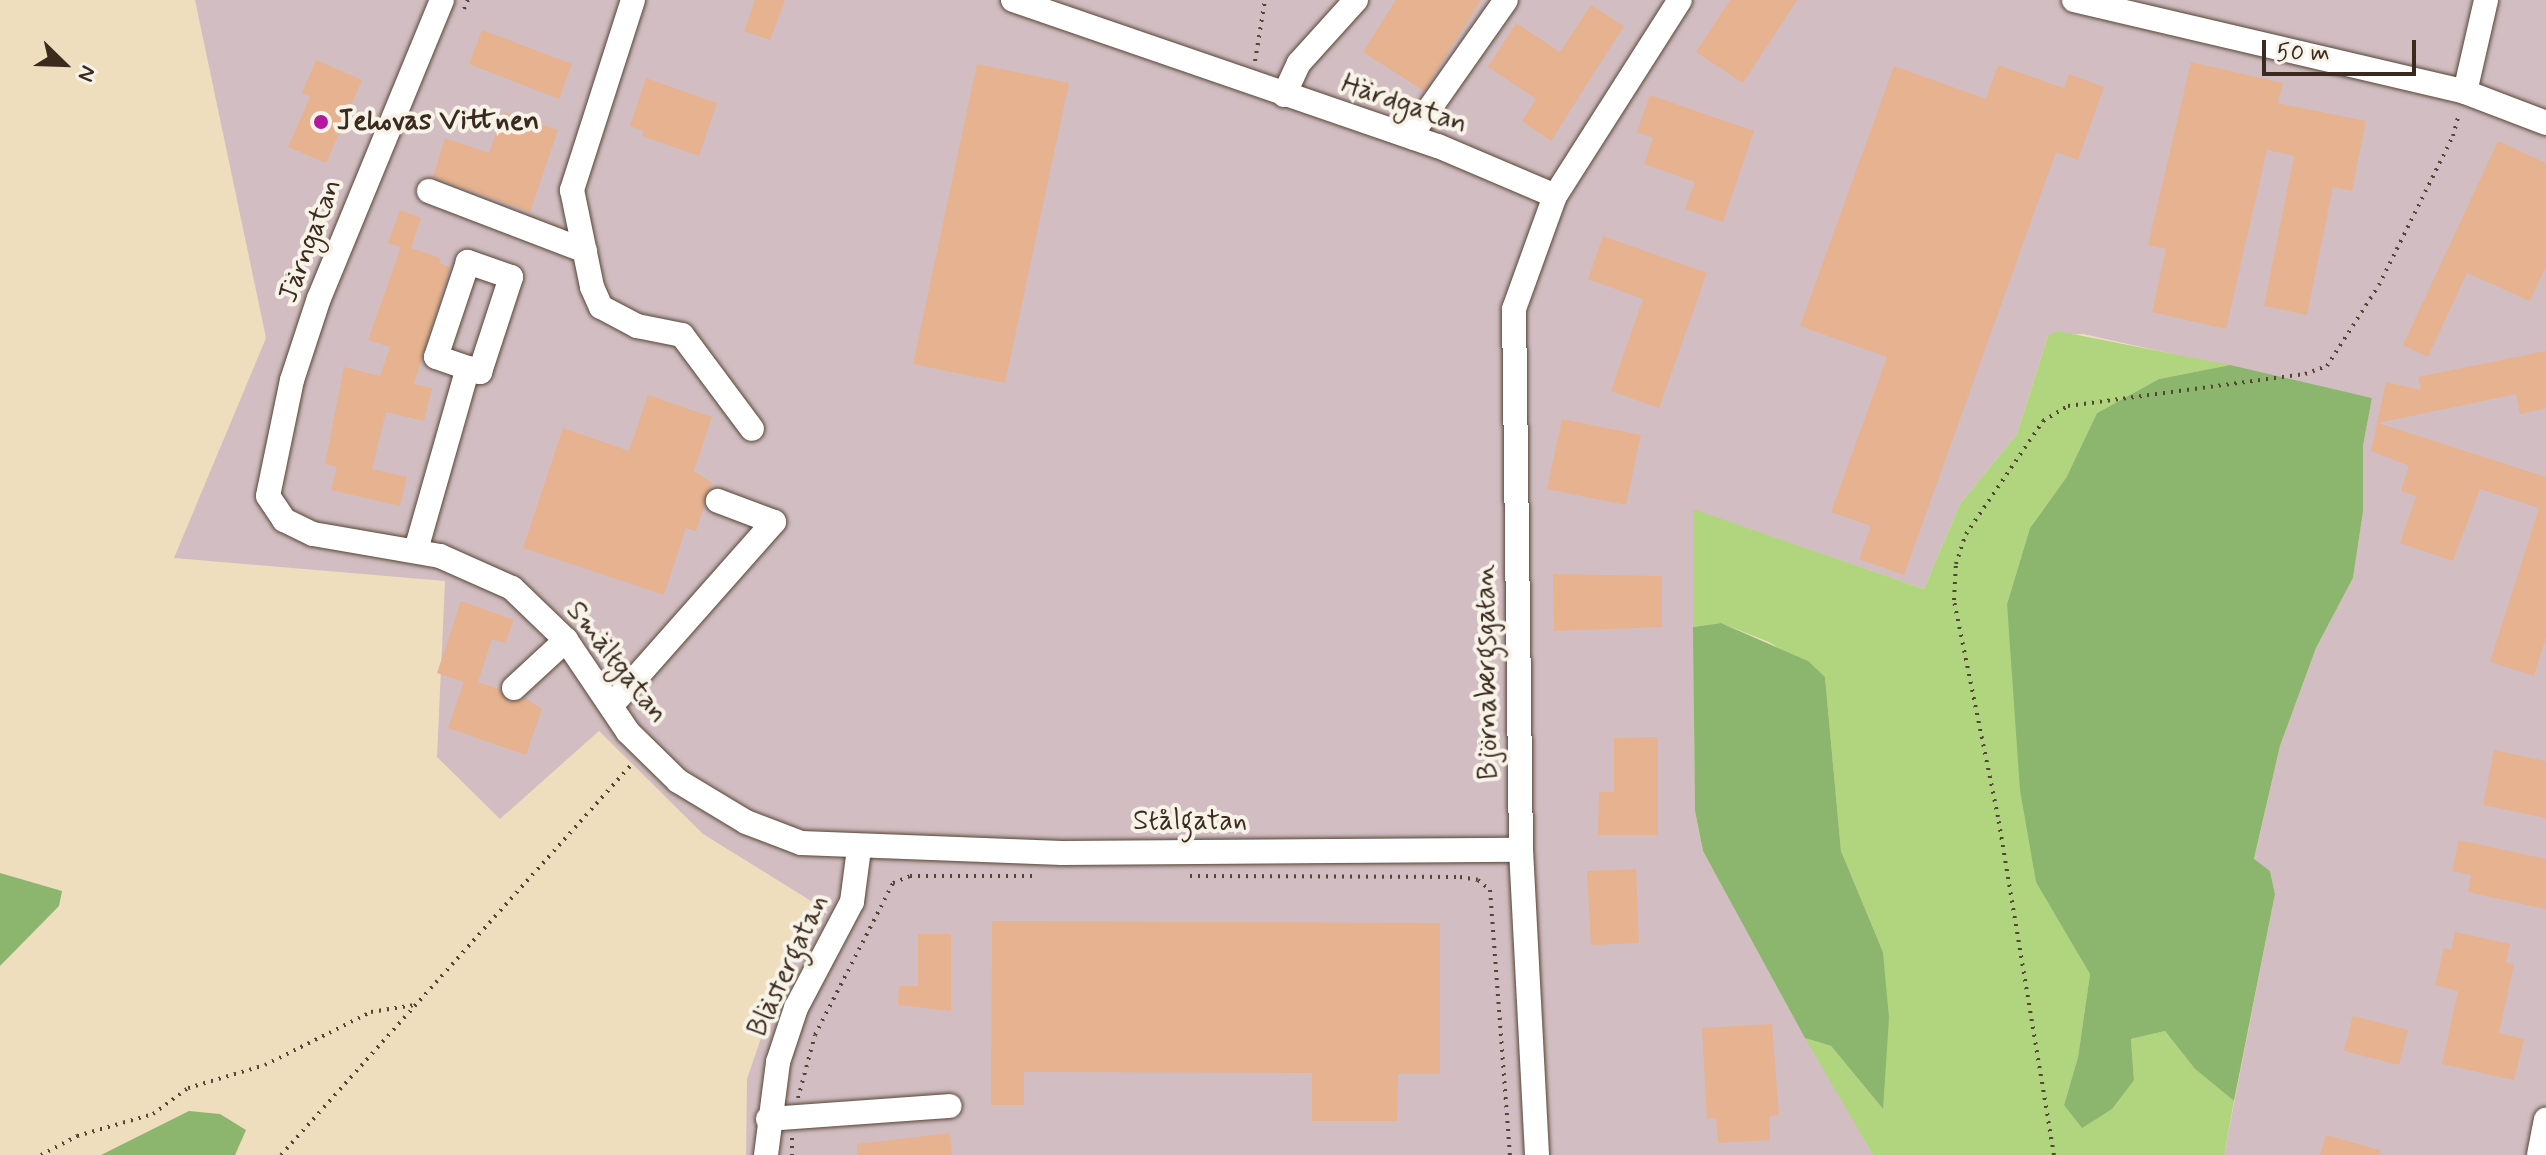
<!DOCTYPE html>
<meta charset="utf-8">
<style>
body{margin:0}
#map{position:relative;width:2546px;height:1155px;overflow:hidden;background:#eedebe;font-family:Mynerve,sans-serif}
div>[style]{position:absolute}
.industrial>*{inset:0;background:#d2bec2}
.green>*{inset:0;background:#b0d57e}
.forest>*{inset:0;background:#8cb66d}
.building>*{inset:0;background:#e6b28f}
.path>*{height:4px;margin-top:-2px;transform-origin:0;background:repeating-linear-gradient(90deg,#564536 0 2px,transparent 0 8px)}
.roads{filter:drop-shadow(0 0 2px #564536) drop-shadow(0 0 2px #564536)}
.minor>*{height:24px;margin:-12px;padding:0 12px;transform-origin:12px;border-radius:12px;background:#fff}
.dots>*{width:22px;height:22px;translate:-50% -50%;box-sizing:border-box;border:4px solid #f7f3e8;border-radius:50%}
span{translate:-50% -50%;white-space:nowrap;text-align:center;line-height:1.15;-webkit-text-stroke:8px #f7f3e8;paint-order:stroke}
.street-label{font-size:28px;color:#3b2a1e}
.poi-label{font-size:28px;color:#3b2a1e;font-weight:700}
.left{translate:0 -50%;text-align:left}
.north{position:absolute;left:24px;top:24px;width:80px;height:80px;-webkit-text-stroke:6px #f7f3e8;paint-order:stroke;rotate:113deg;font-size:22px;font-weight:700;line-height:32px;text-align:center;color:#3b2a1e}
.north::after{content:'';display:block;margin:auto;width:28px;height:36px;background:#3b2a1e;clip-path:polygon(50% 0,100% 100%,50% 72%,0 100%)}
.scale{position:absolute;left:2262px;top:40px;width:154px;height:36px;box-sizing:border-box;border:4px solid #3b2a1e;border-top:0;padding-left:10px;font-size:24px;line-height:28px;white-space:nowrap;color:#3b2a1e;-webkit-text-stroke:6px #f7f3e8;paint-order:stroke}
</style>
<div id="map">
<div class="industrial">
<i style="clip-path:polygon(195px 0,2546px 0,2546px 1155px,2224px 1155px,2275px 894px,2270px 871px,2254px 860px,2280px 746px,2316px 648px,2353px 578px,2363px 512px,2363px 446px,2372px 398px,2083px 334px,2048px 336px,2017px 434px,1960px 504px,1924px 589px,1693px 510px,1695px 811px,1703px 851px,1873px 1155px,746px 1155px,747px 1079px,777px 991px,819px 906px,703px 834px,599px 731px,500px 819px,437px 757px,445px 581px,174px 558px,266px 338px)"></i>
</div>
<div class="green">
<i style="clip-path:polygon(2057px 331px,2230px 365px,2159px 379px,2097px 413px,2066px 478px,2030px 528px,2007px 604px,2017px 697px,2065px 929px,2090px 974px,2078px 1057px,2064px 1105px,2134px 1080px,2131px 1039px,2165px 1031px,2195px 1069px,2234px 1101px,2224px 1155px,1873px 1155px,1805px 1038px,1831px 1046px,1882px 1108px,1883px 952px,1841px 851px,1825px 677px,1769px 642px,1721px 623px,1693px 627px,1693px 509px,1924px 589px,1960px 504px,2017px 434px,2048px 336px)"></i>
</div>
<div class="forest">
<i style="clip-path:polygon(2230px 365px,2372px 398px,2363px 446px,2363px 512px,2353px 578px,2316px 648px,2280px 746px,2254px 859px,2270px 871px,2275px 894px,2234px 1101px,2195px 1069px,2165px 1031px,2131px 1039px,2134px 1080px,2112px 1109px,2082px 1128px,2064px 1105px,2078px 1057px,2090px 974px,2036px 882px,2020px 790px,2007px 604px,2030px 528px,2066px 478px,2097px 413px,2159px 379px)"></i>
<i style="clip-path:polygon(1721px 623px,1808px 661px,1825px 677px,1841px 851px,1883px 952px,1889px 1018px,1883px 1109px,1831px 1046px,1805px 1038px,1703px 851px,1695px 811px,1693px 627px)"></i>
<i style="clip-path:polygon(0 873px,62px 891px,59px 906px,0 966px)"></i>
<i style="clip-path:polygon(189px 1111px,220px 1114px,246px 1130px,235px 1155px,101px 1155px)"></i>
</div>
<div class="building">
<i style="clip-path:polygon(755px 0,785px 0,770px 40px,744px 31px)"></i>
<i style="clip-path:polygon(1396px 0,1481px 0,1424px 91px,1363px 52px)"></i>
<i style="clip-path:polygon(1730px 0,1797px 0,1743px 83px,1696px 52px)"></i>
<i style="clip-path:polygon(1591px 5px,1624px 26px,1551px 141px,1522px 121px,1536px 99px,1488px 67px,1516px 23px,1560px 52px)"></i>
<i style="clip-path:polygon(482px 30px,572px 64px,559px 99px,469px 64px)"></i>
<i style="clip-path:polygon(316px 60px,362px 80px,326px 163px,288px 147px,310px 97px,302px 93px)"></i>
<i style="clip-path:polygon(2191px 62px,2283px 83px,2278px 103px,2366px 121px,2352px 191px,2333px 187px,2307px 315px,2264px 306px,2294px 156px,2267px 150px,2226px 329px,2152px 312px,2166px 249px,2148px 245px)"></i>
<i style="clip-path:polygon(977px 64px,1069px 83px,1005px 383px,913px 364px)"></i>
<i style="clip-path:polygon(1998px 65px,2064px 88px,2069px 74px,2104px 87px,2078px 160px,2056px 152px,1904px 575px,1859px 559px,1871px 526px,1831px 512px,1887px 357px,1800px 326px,1894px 66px,1986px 99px)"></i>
<i style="clip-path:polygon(646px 78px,717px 103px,699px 156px,642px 136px,644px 131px,630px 126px)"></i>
<i style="clip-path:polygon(1650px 95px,1754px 131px,1723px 222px,1685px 209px,1695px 182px,1644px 164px,1653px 138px,1637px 132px)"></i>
<i style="clip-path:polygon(503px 112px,558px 130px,530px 212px,433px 177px,445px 138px,489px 153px)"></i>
<i style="clip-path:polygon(2498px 141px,2546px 163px,2546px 266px,2530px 301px,2467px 273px,2428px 357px,2403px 345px)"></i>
<i style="clip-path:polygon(400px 210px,421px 218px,411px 248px,441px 258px,439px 263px,450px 267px,414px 384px,432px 388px,424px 421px,386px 412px,372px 469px,407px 477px,400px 506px,331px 490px,337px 467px,325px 464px,344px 367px,380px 376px,390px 347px,368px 340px,401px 247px,388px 243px)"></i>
<i style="clip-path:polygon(1603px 236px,1707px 273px,1659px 408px,1611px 391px,1643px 299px,1588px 279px)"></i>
<i style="clip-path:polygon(2546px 351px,2546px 408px,2520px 414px,2516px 394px,2378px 423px,2546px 477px,2546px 637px,2534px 676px,2490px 662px,2539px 508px,2480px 489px,2453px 561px,2400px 543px,2416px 496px,2401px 491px,2409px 466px,2371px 451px,2386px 382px,2421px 390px,2418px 377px)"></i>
<i style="clip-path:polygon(648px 395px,712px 417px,694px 471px,712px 483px,696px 531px,686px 528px,664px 595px,523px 548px,563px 428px,629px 451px)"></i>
<i style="clip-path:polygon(1562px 419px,1641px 435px,1626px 505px,1547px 489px)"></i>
<i style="clip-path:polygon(1553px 574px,1662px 576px,1662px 627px,1554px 631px)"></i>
<i style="clip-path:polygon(461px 601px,514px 620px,505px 643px,492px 639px,478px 682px,499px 689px,509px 702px,525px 698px,542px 709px,526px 755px,448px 728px,464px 682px,437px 673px)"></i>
<i style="clip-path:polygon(1658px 737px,1658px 835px,1598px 835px,1599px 792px,1614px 792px,1614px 738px)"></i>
<i style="clip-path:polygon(2494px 750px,2546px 761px,2546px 818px,2483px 805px)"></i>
<i style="clip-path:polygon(2459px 840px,2546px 859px,2546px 909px,2468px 892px,2471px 875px,2452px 871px)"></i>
<i style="clip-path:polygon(1636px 869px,1639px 943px,1591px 945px,1587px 871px)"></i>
<i style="clip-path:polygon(992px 921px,1440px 923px,1440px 1074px,1398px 1074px,1397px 1121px,1312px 1121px,1312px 1073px,1024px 1072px,1024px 1105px,991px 1105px)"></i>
<i style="clip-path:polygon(2455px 932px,2510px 944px,2506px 962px,2514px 964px,2499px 1033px,2524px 1039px,2514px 1080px,2442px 1064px,2458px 991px,2435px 985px,2444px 948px,2451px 950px)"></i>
<i style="clip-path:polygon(918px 934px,951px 934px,951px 1011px,898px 1005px,899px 986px,918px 986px)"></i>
<i style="clip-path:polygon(2353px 1016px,2408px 1030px,2399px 1065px,2344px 1051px)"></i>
<i style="clip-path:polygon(1772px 1024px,1779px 1115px,1769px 1116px,1770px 1140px,1718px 1143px,1716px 1118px,1707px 1119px,1702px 1028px)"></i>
<i style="clip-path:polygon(950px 1133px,952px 1155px,857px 1155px,857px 1144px)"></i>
<i style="clip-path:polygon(2326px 1135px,2380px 1150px,2379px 1155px,2320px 1155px)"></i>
</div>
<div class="path">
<i style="left:464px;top:9px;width:10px;rotate:-66deg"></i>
<i style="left:1255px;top:61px;width:62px;rotate:-80.7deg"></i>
<i style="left:1190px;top:876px;width:270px;rotate:0.2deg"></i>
<i style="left:1460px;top:877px;width:18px;rotate:9deg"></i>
<i style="left:1478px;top:880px;width:16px;rotate:40deg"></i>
<i style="left:1490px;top:890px;width:266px;rotate:85.7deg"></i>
<i style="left:798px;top:1098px;width:65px;rotate:-74.9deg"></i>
<i style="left:815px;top:1035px;width:171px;rotate:-62.8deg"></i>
<i style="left:893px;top:883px;width:18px;rotate:-22deg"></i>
<i style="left:910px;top:876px;width:123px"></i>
<i style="left:792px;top:1138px;width:17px;rotate:90deg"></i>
<i style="left:41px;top:1155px;width:41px;rotate:-27.8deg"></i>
<i style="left:77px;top:1136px;width:79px;rotate:-16.1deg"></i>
<i style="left:153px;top:1114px;width:44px;rotate:-36.6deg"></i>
<i style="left:188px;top:1088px;width:80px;rotate:-16.6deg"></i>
<i style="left:265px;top:1065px;width:119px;rotate:-26.6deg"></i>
<i style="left:371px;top:1012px;width:44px;rotate:-9.2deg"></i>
<i style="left:281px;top:1155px;width:525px;rotate:-48.09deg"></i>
<i style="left:2054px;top:1155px;width:343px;rotate:-99.4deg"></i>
<i style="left:1998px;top:817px;width:221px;rotate:-101.5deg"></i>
<i style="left:1954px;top:600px;width:36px;rotate:-87deg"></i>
<i style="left:1956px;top:564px;width:32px;rotate:-72deg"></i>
<i style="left:1966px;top:534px;width:137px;rotate:-55.7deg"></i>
<i style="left:2043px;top:421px;width:29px;rotate:-31deg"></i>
<i style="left:2068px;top:406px;width:239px;rotate:-7.7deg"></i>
<i style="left:2305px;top:374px;width:23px;rotate:-20deg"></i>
<i style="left:2327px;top:366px;width:96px;rotate:-57.3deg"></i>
<i style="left:2379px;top:285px;width:166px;rotate:-63.6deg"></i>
<i style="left:2453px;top:136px;width:23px;rotate:-75deg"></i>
</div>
<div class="roads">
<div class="minor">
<i style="left:442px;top:0;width:322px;rotate:112.4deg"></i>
<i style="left:319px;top:298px;width:86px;rotate:108.2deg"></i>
<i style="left:292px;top:380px;width:118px;rotate:101.7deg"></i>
<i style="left:268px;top:496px;width:29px;rotate:56deg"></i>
<i style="left:284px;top:520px;width:32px;rotate:26deg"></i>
<i style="left:313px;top:534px;width:129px;rotate:9.8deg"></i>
<i style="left:440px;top:556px;width:79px;rotate:24deg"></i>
<i style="left:512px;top:588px;width:75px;rotate:43.9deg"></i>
<i style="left:566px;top:640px;width:111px;rotate:56deg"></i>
<i style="left:628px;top:732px;width:70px;rotate:44.4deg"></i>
<i style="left:678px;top:781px;width:79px;rotate:31.1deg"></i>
<i style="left:746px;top:822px;width:59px;rotate:20.9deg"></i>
<i style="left:801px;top:843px;width:261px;rotate:2.2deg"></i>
<i style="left:1062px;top:853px;width:459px;rotate:-0.4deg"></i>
<i style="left:633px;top:0;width:200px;rotate:107.8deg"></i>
<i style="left:572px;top:190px;width:99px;rotate:78.3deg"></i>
<i style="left:592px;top:287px;width:22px;rotate:66deg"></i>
<i style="left:601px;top:307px;width:41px;rotate:27.8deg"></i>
<i style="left:637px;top:326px;width:46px;rotate:11.3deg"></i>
<i style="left:682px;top:335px;width:117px;rotate:53.3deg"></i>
<i style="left:1013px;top:0;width:449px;rotate:19deg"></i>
<i style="left:1438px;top:146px;width:127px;rotate:23.1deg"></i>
<i style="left:1555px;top:196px;width:232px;rotate:-57.5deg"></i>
<i style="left:2074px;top:0;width:402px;rotate:13.2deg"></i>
<i style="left:2465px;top:92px;width:87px;rotate:20.9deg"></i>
<i style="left:2465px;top:92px;width:94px;rotate:-77.1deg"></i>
<i style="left:1284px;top:95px;width:35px;rotate:-65deg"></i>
<i style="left:1299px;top:63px;width:85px;rotate:-47.9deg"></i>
<i style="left:1414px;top:138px;width:10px;rotate:-79deg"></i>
<i style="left:1416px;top:128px;width:156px;rotate:-54.9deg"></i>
<i style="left:429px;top:191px;width:167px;rotate:21deg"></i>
<i style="left:416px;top:550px;width:189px;rotate:-74.1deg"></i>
<i style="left:468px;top:368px;width:13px;rotate:18deg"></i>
<i style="left:480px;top:372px;width:100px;rotate:-71.9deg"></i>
<i style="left:511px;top:277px;width:46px;rotate:-160.8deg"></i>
<i style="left:468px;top:262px;width:100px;rotate:108.6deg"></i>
<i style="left:436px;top:357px;width:34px;rotate:19deg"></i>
<i style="left:514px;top:688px;width:71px;rotate:-42.7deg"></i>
<i style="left:611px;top:706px;width:246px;rotate:-48.5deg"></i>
<i style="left:774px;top:522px;width:60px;rotate:-159.4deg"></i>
<i style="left:768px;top:1119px;width:182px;rotate:-4.1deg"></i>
<i style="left:766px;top:1155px;width:94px;rotate:-82.6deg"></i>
<i style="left:778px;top:1062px;width:57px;rotate:-71.6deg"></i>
<i style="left:796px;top:1008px;width:120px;rotate:-62.2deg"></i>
<i style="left:852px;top:902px;width:53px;rotate:-82.5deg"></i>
<i style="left:1537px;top:1155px;width:305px;rotate:-93deg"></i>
<i style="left:1521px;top:850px;width:541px;rotate:-90.74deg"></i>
<i style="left:1514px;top:309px;width:120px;rotate:-70.1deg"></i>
<i style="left:2539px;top:1155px;width:36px;rotate:-79deg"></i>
</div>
</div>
<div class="dots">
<i style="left:321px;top:122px;background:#b5179e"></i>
</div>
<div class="street-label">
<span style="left:1404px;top:105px;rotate:19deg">Härdgatan</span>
<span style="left:311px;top:241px;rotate:-69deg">Järngatan</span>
<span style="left:616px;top:663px;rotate:52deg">Smältgatan</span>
<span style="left:1488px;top:672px;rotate:-91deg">Björnabergsgatan</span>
<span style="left:1190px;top:822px">Stålgatan</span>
<span style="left:789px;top:966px;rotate:-65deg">Blästergatan</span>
</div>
<div class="poi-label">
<span class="left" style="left:337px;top:122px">Jehovas Vittnen</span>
</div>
<div class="north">N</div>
<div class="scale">50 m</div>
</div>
